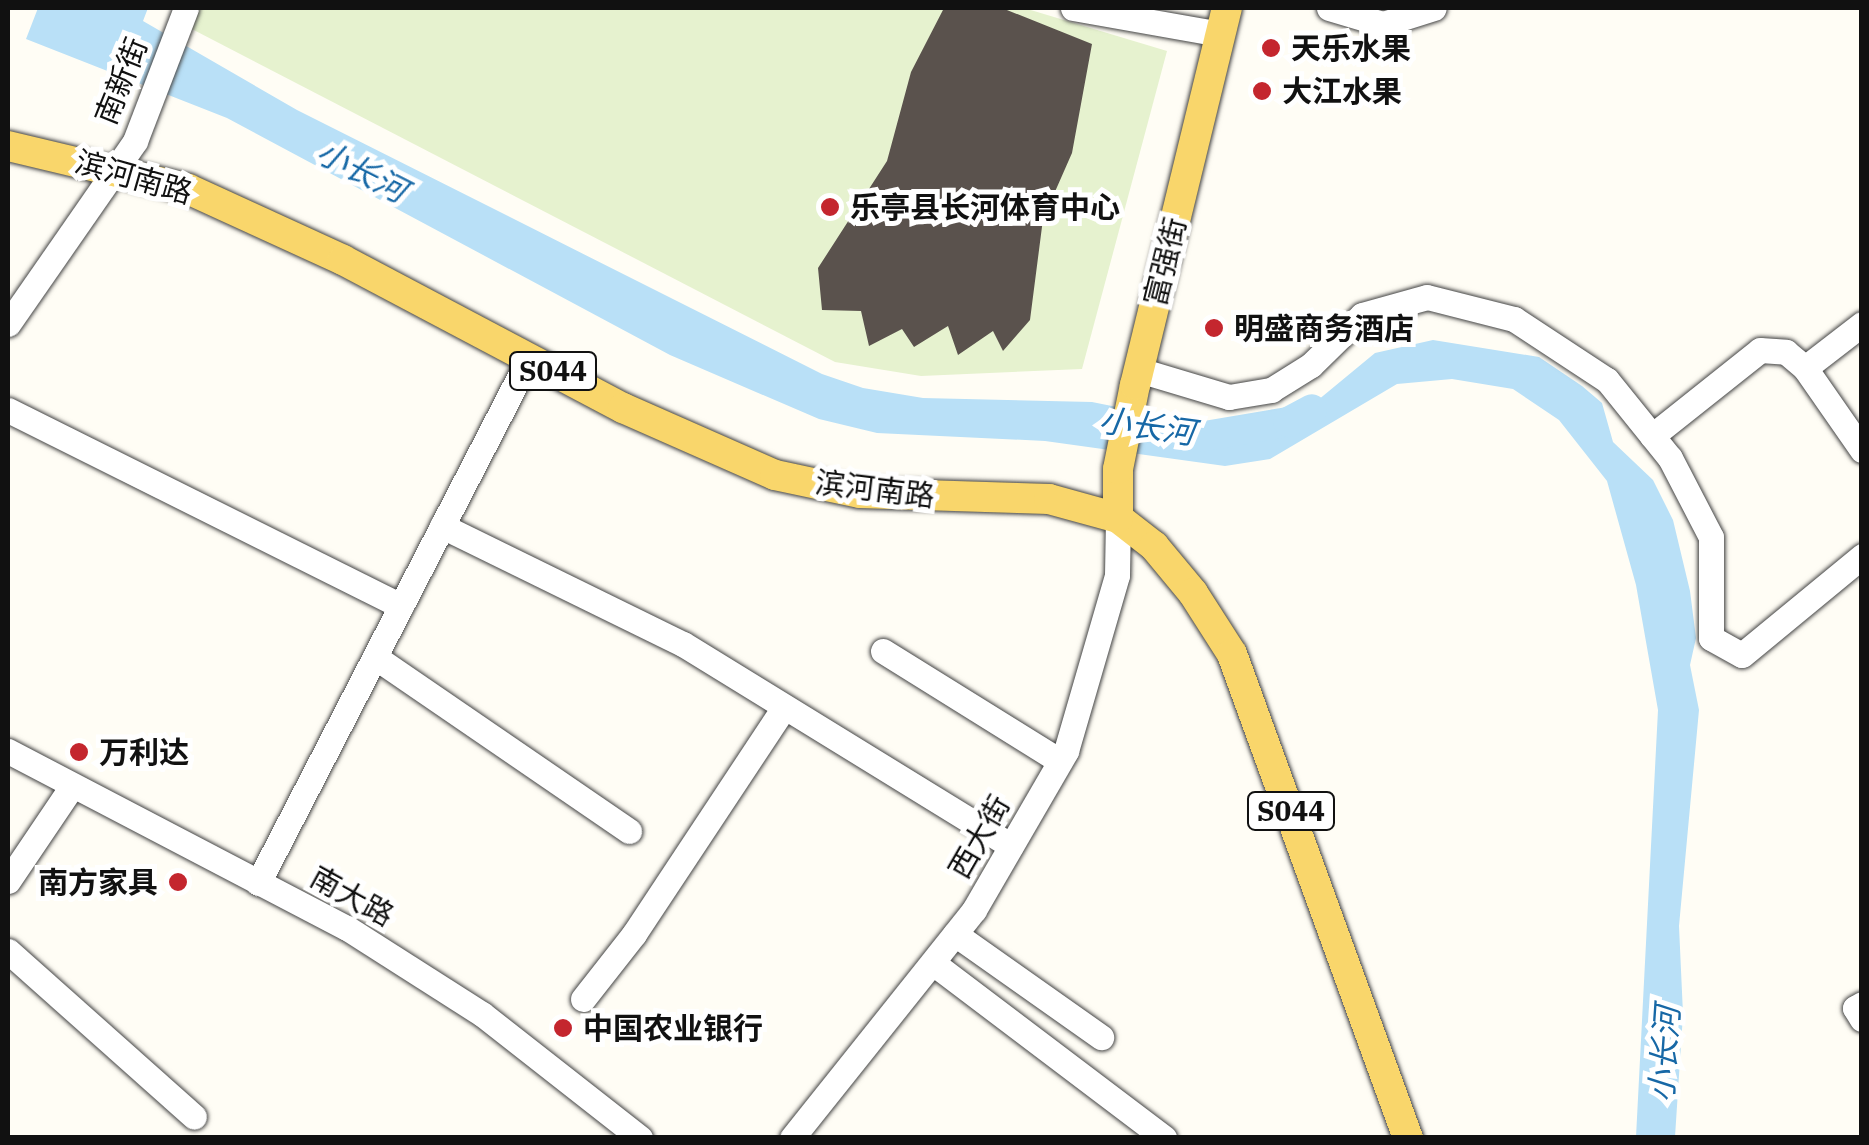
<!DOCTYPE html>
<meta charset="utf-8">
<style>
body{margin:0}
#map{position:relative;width:1869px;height:1145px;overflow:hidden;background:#fffdf5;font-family:"IBM Plex Serif","Noto Sans SC",serif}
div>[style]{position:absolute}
.pitch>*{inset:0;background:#e6f2cf}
.water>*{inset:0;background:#b9e0f7}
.river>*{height:30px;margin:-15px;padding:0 15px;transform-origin:15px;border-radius:15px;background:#b9e0f7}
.building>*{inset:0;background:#5a524d}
.roads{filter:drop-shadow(0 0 2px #444) drop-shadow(0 0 2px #444)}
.minor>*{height:25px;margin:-12.5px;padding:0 12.5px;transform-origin:12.5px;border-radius:12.5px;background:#fff}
.major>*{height:30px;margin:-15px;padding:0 15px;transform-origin:15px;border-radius:15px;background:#f9d66b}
.dots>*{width:28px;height:28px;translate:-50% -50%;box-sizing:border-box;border:5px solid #fff;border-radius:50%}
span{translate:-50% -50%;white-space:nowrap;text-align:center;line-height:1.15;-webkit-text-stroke:10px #fff;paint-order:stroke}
.shield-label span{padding:2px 8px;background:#fff;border:2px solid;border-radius:8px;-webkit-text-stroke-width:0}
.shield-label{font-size:28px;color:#111;font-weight:700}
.poi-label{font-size:30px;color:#111;font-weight:700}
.left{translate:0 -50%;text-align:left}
.right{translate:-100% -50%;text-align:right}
.street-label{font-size:30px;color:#111}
.water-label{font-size:32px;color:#1768a6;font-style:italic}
.frame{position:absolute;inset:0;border:10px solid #111;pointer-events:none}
</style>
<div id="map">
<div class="pitch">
<i style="clip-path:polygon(196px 8px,1024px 8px,1167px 51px,1082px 369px,921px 376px,835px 362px,188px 27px)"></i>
</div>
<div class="water">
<i style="clip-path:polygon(38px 8px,148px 8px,143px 21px,297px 110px,822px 374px,863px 388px,923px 398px,1092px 402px,1241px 432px,1306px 410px,1375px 353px,1433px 340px,1539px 357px,1582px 386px,1602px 403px,1613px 442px,1653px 480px,1673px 520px,1690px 591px,1696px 638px,1690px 665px,1699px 710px,1679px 926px,1683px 1014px,1675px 1137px,1636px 1137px,1658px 710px,1636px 585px,1607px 481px,1559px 420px,1513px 389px,1452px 379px,1397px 384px,1270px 459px,1225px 466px,1045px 441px,877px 433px,819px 419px,670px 355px,227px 118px,26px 39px)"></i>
</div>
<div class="river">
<i style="left:1193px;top:438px;width:96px;rotate:-9.6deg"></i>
<i style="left:1288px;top:422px;width:27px;rotate:-28deg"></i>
</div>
<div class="building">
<i style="clip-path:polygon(944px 8px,1002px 8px,1092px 44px,1072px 153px,1043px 219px,1030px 320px,1003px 351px,993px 331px,958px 355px,948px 326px,914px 347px,902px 329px,869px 346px,861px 311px,822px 310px,818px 268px,887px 161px,911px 72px)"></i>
</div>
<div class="roads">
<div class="minor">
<i style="left:1073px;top:8px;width:149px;rotate:10deg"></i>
<i style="left:1329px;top:8px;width:56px;rotate:16.5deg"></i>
<i style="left:1383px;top:24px;width:53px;rotate:-17.4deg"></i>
<i style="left:8px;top:324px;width:223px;rotate:-55.2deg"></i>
<i style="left:135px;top:141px;width:142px;rotate:-69deg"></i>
<i style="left:1805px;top:368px;width:72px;rotate:-37.7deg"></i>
<i style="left:1139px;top:370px;width:94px;rotate:16.7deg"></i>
<i style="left:1229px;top:397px;width:43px;rotate:-9.5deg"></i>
<i style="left:1271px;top:390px;width:47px;rotate:-32deg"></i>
<i style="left:1311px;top:365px;width:71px;rotate:-44.4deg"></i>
<i style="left:1362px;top:315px;width:67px;rotate:-15.5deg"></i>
<i style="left:1427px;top:297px;width:90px;rotate:14.2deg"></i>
<i style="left:1514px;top:319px;width:111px;rotate:33.3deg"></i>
<i style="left:1607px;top:380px;width:100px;rotate:51.1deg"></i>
<i style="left:1670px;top:458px;width:89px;rotate:62.6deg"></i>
<i style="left:1711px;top:537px;width:101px;rotate:90deg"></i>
<i style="left:1711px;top:638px;width:35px;rotate:29deg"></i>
<i style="left:1742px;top:655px;width:156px;rotate:-39.5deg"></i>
<i style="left:8px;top:410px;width:439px;rotate:26.5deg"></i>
<i style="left:1652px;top:436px;width:138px;rotate:-38.5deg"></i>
<i style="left:1760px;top:350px;width:26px;rotate:4deg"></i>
<i style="left:1786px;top:352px;width:25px;rotate:40deg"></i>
<i style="left:1805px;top:368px;width:100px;rotate:55.2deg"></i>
<i style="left:442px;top:526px;width:268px;rotate:26.1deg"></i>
<i style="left:683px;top:644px;width:385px;rotate:31.6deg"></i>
<i style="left:883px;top:651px;width:208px;rotate:31.9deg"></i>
<i style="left:375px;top:657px;width:308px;rotate:34.4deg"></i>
<i style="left:8px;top:751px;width:382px;rotate:27.6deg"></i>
<i style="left:347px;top:928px;width:160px;rotate:32.5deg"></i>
<i style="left:482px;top:1014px;width:201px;rotate:38.1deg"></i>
<i style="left:8px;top:881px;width:115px;rotate:-56deg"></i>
<i style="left:258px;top:883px;width:591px;rotate:-62.7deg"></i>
<i style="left:955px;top:934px;width:179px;rotate:35.2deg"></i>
<i style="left:8px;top:951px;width:249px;rotate:41.7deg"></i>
<i style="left:933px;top:963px;width:290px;rotate:37.1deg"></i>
<i style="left:583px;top:999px;width:83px;rotate:-51.9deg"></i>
<i style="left:634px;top:934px;width:272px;rotate:-56.5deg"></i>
<i style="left:1862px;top:1004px;width:8px;rotate:150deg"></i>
<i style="left:1855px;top:1008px;width:13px;rotate:58deg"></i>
<i style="left:792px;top:1138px;width:292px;rotate:-51.4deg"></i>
<i style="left:974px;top:910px;width:184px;rotate:-59.9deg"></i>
<i style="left:1066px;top:751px;width:183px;rotate:-73.8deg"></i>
<i style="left:1117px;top:575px;width:57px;rotate:-89deg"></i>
</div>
<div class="major">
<i style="left:8px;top:146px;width:185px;rotate:13.4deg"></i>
<i style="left:188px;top:189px;width:170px;rotate:24.6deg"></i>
<i style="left:343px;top:260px;width:317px;rotate:27.9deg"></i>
<i style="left:623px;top:408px;width:166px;rotate:23.8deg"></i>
<i style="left:775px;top:475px;width:87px;rotate:12deg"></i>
<i style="left:860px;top:493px;width:189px;rotate:1.8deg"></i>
<i style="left:1049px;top:499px;width:72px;rotate:15.4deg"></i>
<i style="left:1118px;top:518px;width:46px;rotate:37.9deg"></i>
<i style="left:1154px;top:546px;width:61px;rotate:50.3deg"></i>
<i style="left:1193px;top:593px;width:72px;rotate:57.4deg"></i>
<i style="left:1232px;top:654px;width:515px;rotate:70.02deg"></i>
<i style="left:1118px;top:518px;width:49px;rotate:-90deg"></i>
<i style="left:1118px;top:469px;width:86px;rotate:-78.6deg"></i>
<i style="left:1135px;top:385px;width:388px;rotate:-76.3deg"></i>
</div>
</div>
<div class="dots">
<i style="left:1271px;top:48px;background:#c4262e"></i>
<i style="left:1262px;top:91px;background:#c4262e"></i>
<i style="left:830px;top:207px;background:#c4262e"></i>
<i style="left:1214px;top:328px;background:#c4262e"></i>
<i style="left:79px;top:752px;background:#c4262e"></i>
<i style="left:178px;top:882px;background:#c4262e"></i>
<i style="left:563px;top:1028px;background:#c4262e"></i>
</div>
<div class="shield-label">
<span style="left:553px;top:371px">S044</span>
<span style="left:1291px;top:811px">S044</span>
</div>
<div class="poi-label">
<span class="left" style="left:1291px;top:48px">天乐水果</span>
<span class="left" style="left:1282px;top:91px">大江水果</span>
<span class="left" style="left:850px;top:207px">乐亭县长河体育中心</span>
<span class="left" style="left:1234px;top:328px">明盛商务酒店</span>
<span class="left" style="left:99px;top:752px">万利达</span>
<span class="right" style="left:158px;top:882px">南方家具</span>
<span class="left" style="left:583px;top:1028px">中国农业银行</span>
</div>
<div class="street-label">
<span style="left:121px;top:81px;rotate:-68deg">南新街</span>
<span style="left:134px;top:177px;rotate:16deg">滨河南路</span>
<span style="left:1165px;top:262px;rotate:-76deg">富强街</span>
<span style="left:875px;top:489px;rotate:7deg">滨河南路</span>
<span style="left:979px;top:837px;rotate:-60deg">西大街</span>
<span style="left:352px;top:896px;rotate:29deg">南大路</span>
</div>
<div class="water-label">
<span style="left:362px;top:171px;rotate:27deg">小长河</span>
<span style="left:1147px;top:426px;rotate:8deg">小长河</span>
<span style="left:1664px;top:1054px;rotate:-86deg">小长河</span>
</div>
<div class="frame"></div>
</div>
